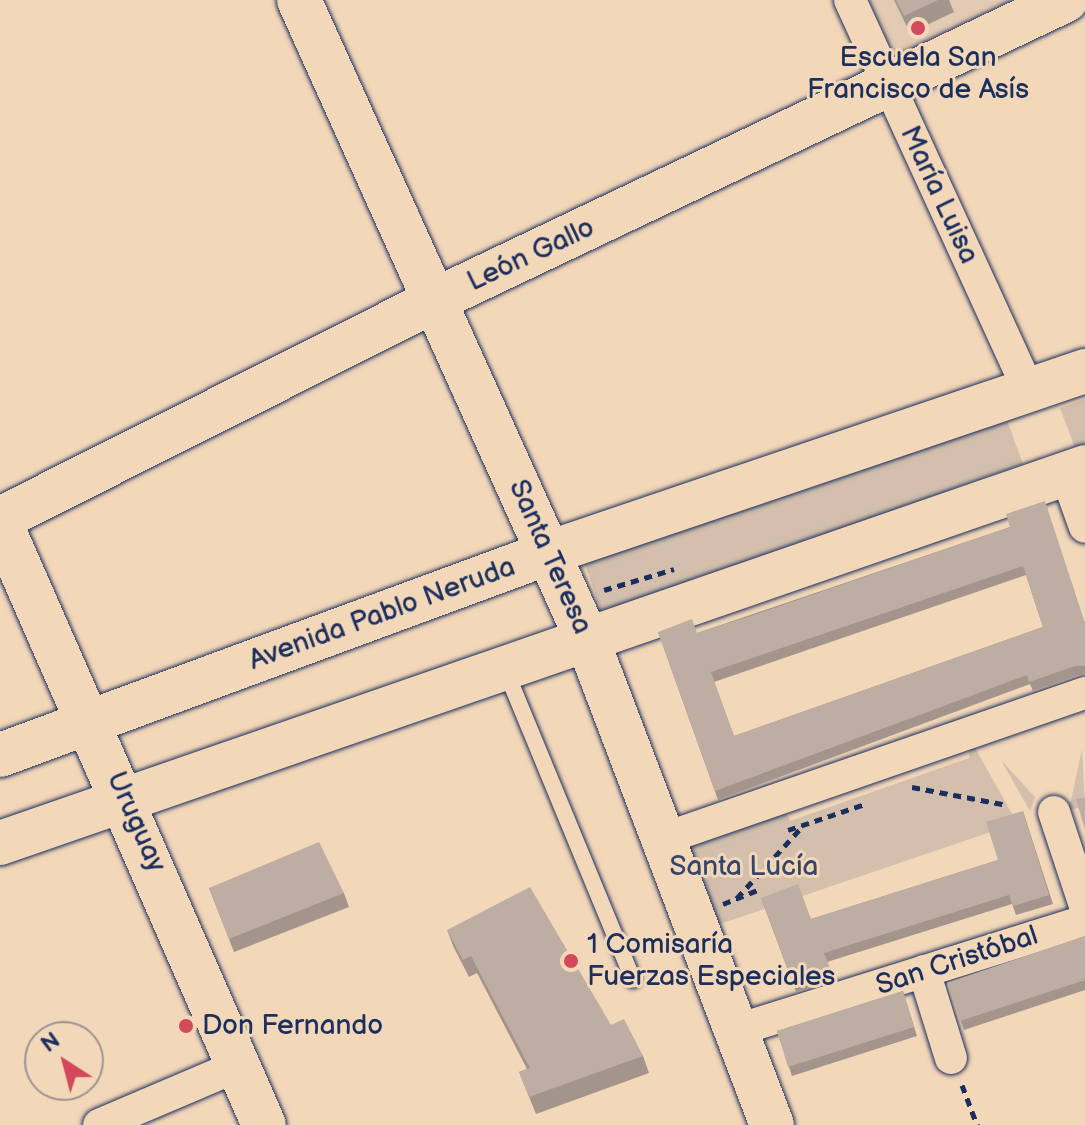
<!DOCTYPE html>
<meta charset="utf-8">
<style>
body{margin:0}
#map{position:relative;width:1085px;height:1125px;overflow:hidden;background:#f3d7b9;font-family:"Balsamiq Sans",sans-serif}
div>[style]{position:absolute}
.built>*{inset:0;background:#e3cab2}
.green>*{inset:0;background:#d3bfac}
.path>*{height:5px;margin-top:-2.5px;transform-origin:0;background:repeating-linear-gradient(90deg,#1b2f5e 0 8px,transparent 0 14px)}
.roads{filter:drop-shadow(0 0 2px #1b2f5e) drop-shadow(0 0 2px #1b2f5e)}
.lane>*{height:16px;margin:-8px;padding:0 8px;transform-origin:8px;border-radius:8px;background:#f3d7b9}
.street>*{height:32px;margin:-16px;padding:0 16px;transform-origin:16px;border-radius:16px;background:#f3d7b9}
.secondary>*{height:44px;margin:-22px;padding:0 22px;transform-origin:22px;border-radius:22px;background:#f3d7b9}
.wall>*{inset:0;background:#a3958c}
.building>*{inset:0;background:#beada3}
.dots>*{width:22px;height:22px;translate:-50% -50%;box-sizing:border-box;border:4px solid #f3d7b9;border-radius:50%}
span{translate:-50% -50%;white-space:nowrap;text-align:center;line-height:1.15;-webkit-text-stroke:6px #f3d7b9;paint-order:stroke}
.poi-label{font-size:28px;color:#1b2f5e}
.left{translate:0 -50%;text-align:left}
.street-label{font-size:28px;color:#1b2f5e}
.park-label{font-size:28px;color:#37456a}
.north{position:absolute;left:24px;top:1021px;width:80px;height:80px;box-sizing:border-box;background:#f3d7b9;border:2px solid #9d9495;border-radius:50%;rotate:324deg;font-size:22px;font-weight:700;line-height:32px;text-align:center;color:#1b2f5e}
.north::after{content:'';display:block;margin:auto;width:28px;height:36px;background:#d1495b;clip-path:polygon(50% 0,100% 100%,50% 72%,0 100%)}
</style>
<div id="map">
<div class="built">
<i style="clip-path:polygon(869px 0,1011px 0,895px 55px)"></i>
</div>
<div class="green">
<i style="clip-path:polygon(1085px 399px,1085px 444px,1075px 448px,1060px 408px)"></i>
<i style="clip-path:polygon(1004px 412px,1023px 464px,602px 614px,584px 561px)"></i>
<i style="clip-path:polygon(970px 739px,1015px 819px,1026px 820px,711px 927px,680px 839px,783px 804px,790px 821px,969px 758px)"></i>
<i style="clip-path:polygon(1082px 749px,1085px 807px,1054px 812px,1050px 808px,1071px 801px)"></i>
<i style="clip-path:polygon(1001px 760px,1035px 797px,1030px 811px)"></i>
</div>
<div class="path">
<i style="left:604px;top:590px;width:73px;rotate:-16.7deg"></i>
<i style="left:912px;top:787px;width:97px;rotate:10.7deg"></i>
<i style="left:788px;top:830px;width:81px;rotate:-18.7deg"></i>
<i style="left:737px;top:898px;width:95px;rotate:-47.6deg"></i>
<i style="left:723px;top:904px;width:37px;rotate:-22deg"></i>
<i style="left:962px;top:1085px;width:43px;rotate:69.4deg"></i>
</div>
<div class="roads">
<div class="lane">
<i style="left:505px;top:669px;width:336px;rotate:67.6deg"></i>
</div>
<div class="street">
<i style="left:850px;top:0;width:428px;rotate:65.4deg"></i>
<i style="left:1066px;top:474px;width:56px;rotate:70.3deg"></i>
<i style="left:1054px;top:812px;width:99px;rotate:71.7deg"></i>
<i style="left:663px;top:839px;width:447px;rotate:-19.1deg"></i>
<i style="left:924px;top:971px;width:91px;rotate:72.8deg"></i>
<i style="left:737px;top:1030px;width:365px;rotate:-17.4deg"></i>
<i style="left:99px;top:1125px;width:155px;rotate:-23.1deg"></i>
</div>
<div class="secondary">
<i style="left:299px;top:0;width:701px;rotate:65.74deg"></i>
<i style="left:587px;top:639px;width:520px;rotate:69.16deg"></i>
<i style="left:0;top:519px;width:485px;rotate:-26.7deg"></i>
<i style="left:433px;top:301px;width:701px;rotate:-25.43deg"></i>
<i style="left:0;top:522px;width:658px;rotate:66.36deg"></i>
<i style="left:0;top:755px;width:584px;rotate:-20.23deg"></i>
<i style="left:548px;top:553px;width:567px;rotate:-18.72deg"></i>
<i style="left:0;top:843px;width:1148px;rotate:-19.11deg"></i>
</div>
</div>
<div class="wall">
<i style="clip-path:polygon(894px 0,949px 0,954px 12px,910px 33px)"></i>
<i style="clip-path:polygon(evenodd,1010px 527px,1085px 622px,1085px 675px,1079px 675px,1033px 691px,1030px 684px,718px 800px,658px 632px,697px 633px,1010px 527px,1026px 575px,1043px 627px,734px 736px,714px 682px,1026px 575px)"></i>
<i style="clip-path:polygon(1023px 811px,1053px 904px,1016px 915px,1012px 904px,827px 962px,834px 980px,796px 992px,761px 898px,811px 919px,998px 860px)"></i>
<i style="clip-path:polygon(209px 888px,344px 893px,349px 907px,234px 952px)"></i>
<i style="clip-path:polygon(447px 930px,611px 1025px,643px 1056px,649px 1073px,536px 1114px,519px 1072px,527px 1069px,477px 973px,469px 977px,454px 948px)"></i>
<i style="clip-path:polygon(1085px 936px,1085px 990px,964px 1030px,947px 983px)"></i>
<i style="clip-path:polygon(903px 991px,917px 1036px,792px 1076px,777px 1031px)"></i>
</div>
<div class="building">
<i style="clip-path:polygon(896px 0,938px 0,904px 16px)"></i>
<i style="clip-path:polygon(evenodd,1045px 501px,1085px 623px,1085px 666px,1075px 666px,1029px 682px,1027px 675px,715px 791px,658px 632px,692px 619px,697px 633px,751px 616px,1010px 527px,1006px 514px,1045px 501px,1023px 566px,1043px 627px,734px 736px,711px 672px,1023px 566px)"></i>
<i style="clip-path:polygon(1085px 797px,1085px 830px,1076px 799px)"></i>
<i style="clip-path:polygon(1023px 811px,1049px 895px,1013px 906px,1009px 895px,824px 953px,831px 971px,793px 983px,761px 898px,798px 884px,811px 919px,998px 860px,986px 822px)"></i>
<i style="clip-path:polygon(319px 842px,344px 893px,229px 939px,209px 888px)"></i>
<i style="clip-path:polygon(530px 887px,611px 1025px,624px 1019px,643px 1056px,529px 1097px,519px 1072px,530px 1068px,471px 956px,463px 960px,447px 930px)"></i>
<i style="clip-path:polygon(1085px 936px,1085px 980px,960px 1021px,947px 983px)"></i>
<i style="clip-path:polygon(903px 991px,914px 1027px,788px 1067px,777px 1031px)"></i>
</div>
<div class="dots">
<i style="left:918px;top:28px;background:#d1495b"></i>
<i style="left:571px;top:961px;background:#d1495b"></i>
<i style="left:186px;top:1026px;background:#d1495b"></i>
</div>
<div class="poi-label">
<span style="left:918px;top:74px">Escuela San<br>Francisco de Asís</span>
<span class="left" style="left:587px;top:961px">1 Comisaría<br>Fuerzas Especiales</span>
<span class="left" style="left:202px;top:1026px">Don Fernando</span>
</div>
<div class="street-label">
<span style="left:939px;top:195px;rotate:65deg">María Luisa</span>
<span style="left:531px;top:255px;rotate:-25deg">León Gallo</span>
<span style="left:550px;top:557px;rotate:66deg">Santa Teresa</span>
<span style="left:382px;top:614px;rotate:-20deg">Avenida Pablo Neruda</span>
<span style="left:136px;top:822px;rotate:66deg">Uruguay</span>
<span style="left:957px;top:961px;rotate:-18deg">San Cristóbal</span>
</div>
<div class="park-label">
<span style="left:744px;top:867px">Santa Lucía</span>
</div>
<div class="north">N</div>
</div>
